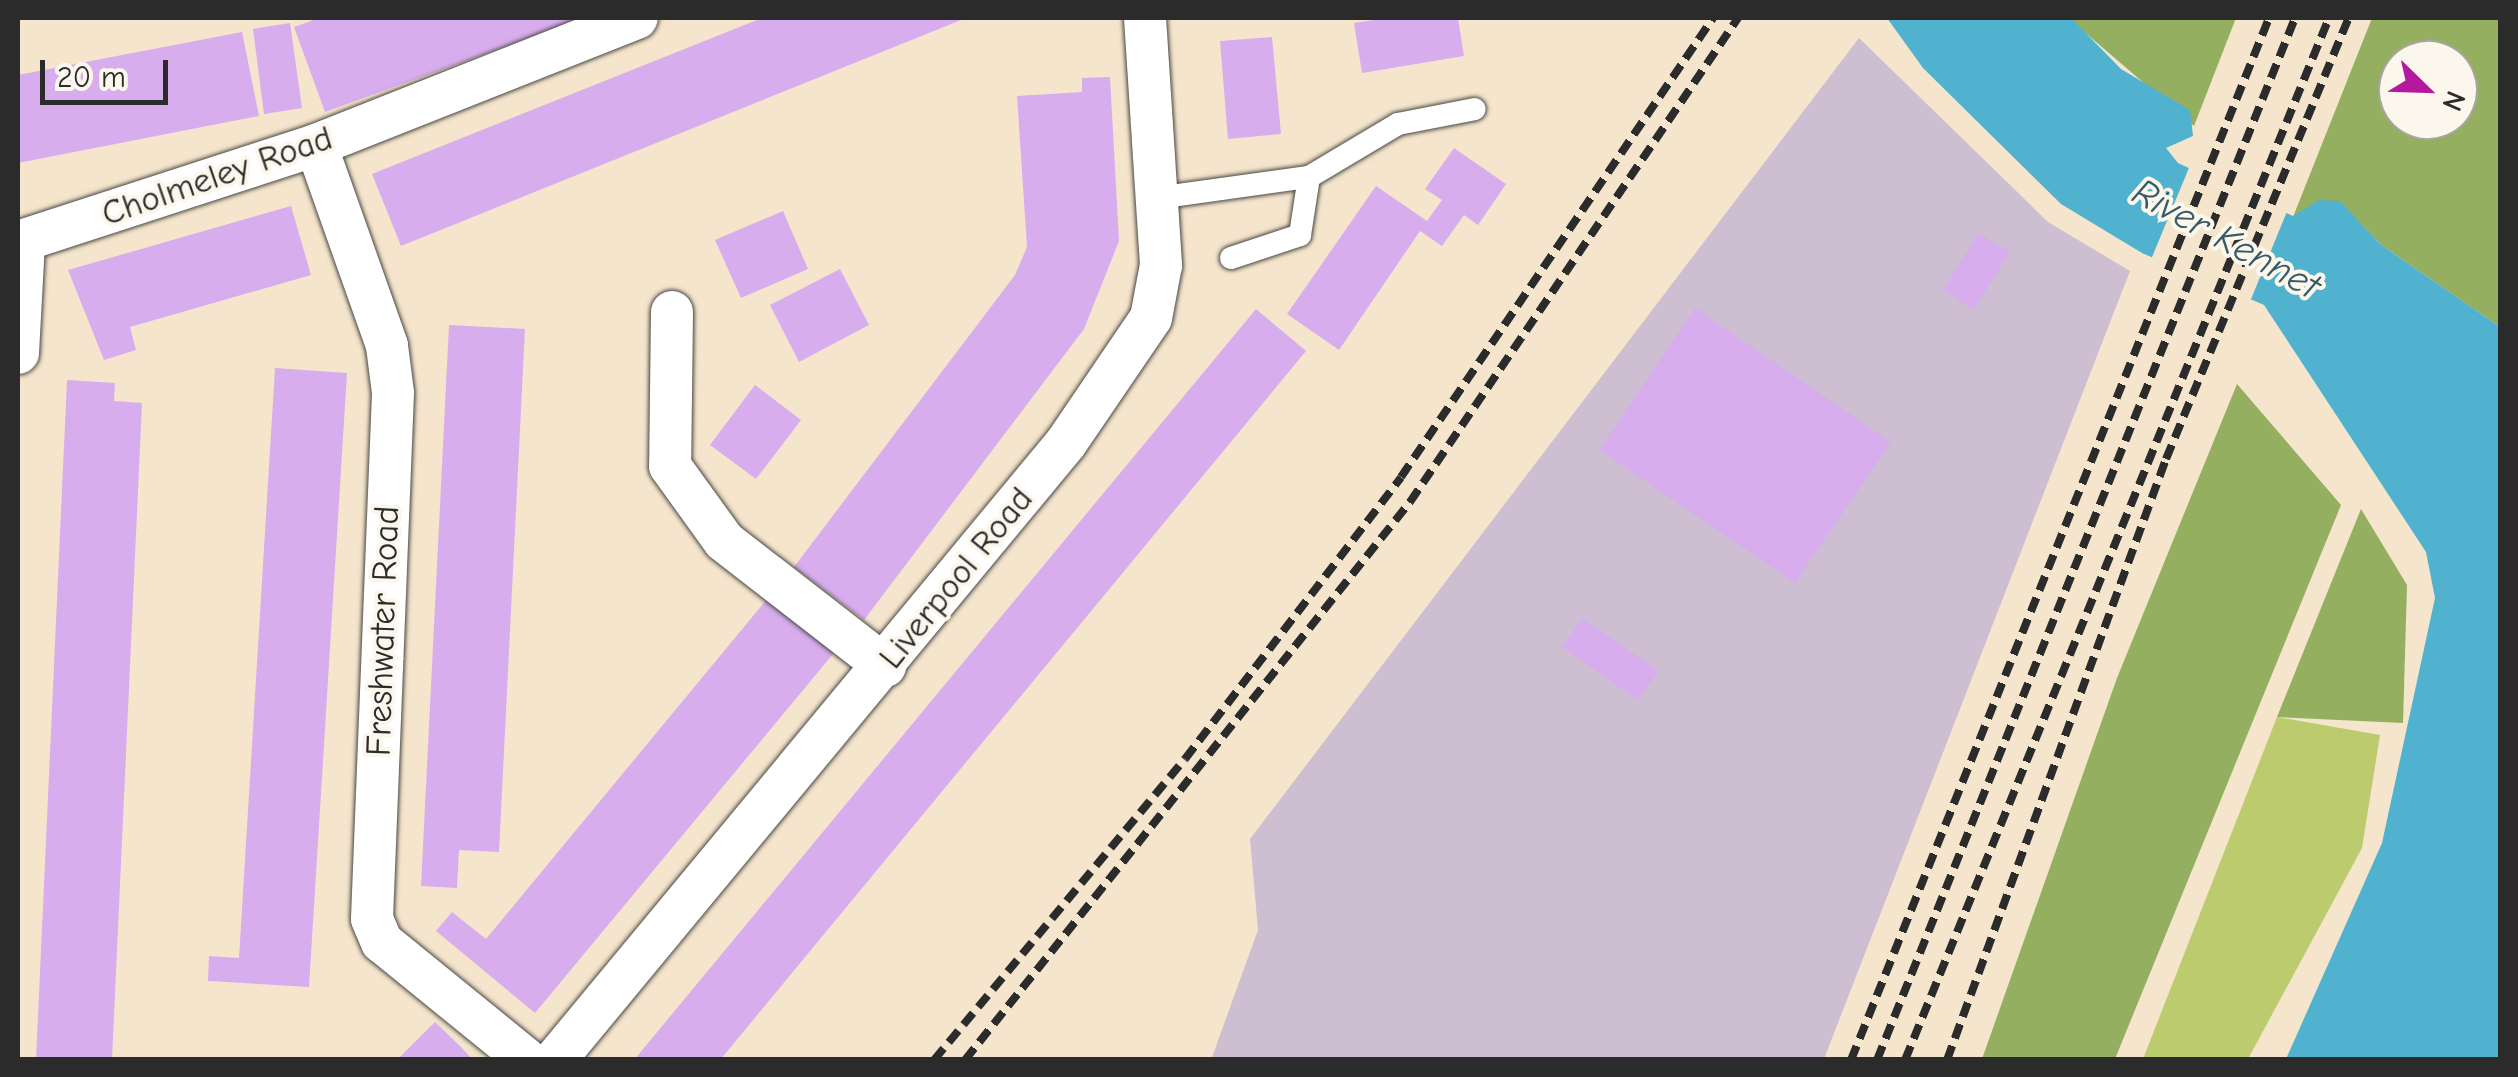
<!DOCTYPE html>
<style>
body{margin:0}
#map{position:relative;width:2518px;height:1077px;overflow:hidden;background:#f5e5cc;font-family:"Comic Neue",sans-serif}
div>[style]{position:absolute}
.industrial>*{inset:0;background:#cebed1}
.green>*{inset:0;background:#bbcb6d}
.forest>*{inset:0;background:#94af60}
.water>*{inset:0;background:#51b2d0}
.pier>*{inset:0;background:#f5e5cc}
.building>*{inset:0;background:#d8adee}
.roads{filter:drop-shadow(0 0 2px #494743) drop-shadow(0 0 2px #494743)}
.service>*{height:22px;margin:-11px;padding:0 11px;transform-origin:11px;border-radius:11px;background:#fff}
.minor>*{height:42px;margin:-21px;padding:0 21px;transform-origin:21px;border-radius:21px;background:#fff}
.rail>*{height:8px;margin-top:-4px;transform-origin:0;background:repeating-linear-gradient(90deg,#2b2b2b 0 15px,transparent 0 23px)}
span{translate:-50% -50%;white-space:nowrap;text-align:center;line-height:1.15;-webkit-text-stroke:8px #fbf7ec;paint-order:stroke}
.street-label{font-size:35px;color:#2b2b2b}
.water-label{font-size:38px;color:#385a65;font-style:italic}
.frame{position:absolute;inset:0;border:20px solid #2b2b2b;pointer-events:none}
.north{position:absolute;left:2378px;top:40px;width:100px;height:100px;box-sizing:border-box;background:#fbf7ec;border:2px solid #a8a59f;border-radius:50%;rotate:113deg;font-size:28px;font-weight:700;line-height:40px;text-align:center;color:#2b2b2b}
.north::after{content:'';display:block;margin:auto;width:35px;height:45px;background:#b5179e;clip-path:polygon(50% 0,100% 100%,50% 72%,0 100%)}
.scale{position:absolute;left:40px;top:60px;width:128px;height:45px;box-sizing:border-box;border:5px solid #2b2b2b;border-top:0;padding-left:12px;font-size:30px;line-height:35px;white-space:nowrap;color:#2b2b2b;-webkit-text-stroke:8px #fbf7ec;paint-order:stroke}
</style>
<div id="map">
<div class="industrial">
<i style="clip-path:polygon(1859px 38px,2048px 222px,2130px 271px,1824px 1059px,1211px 1060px,1258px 930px,1250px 839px)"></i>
</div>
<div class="green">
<i style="clip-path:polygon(2277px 717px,2380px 735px,2362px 848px,2248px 1059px,2143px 1059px)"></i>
</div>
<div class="forest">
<i style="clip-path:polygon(2068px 18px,2236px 18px,2194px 126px)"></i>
<i style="clip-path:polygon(evenodd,2372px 18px,2500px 18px,2500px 327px,2380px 244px,2340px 202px,2293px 217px,2372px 18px,2398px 60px,2458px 60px,2458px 120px,2398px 120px,2398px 60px)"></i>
<i style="clip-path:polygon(2237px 384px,2341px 505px,2115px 1059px,1982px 1059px,2117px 678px)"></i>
<i style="clip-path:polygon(2361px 509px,2407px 585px,2403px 723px,2277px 717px)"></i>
</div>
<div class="water">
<i style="clip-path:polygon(1887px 18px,2071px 18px,2121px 69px,2190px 110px,2193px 136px,2166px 148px,2178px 163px,2293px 216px,2319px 200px,2340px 201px,2380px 244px,2500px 327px,2500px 1059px,2286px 1059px,2382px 843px,2435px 598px,2426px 552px,2264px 305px,2142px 253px,2061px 204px,1923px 68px)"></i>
</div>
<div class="pier">
<i style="clip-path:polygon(2191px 163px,2288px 209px,2249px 304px,2150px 262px)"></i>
</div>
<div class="building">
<i style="clip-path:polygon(319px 18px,584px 18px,325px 112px,294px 27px)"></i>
<i style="clip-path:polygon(762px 18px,966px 18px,401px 246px,372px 174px)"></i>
<i style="clip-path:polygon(1387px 18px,1458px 18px,1464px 56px,1362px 73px,1354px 23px)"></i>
<i style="clip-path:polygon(290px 23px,302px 108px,264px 114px,253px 29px)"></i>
<i style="clip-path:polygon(242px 32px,259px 116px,18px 163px,18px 75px)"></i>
<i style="clip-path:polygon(1272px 37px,1281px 134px,1228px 139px,1220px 41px)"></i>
<i style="clip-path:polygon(1110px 77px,1119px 241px,1084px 329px,864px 620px,794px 567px,1015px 275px,1027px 247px,1017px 96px,1082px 92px,1082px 78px)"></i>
<i style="clip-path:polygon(1454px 148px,1506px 184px,1478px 225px,1464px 215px,1442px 246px,1420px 231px,1339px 350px,1287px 314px,1376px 186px,1427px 221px,1442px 200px,1425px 189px)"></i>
<i style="clip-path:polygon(291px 206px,311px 275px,130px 327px,136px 350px,104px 360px,68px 270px)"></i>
<i style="clip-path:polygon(783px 211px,808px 269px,741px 298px,715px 240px)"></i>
<i style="clip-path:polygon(1978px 233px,2010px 252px,1974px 310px,1943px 290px)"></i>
<i style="clip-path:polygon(840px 269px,869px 325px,799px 362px,770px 305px)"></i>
<i style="clip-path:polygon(1695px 308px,1891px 442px,1795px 583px,1599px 450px)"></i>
<i style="clip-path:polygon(1256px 309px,1306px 351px,863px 887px,720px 1060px,634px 1060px)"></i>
<i style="clip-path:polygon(449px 325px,525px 329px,499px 852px,459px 850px,457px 888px,421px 886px)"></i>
<i style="clip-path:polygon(275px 368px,347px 373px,309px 987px,208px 981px,209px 956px,239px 958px)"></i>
<i style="clip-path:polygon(67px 380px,115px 383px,114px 401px,142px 403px,112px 1060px,36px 1060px)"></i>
<i style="clip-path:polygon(755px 385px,801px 420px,756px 479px,710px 445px)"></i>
<i style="clip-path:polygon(772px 593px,838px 648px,535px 1013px,436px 931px,452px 912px,486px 939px)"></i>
<i style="clip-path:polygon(1582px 618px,1659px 671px,1638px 700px,1562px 647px)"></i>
<i style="clip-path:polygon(435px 1022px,461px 1047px,473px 1060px,397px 1060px)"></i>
</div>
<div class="roads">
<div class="service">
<i style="left:1157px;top:198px;width:153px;rotate:-7.9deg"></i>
<i style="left:1309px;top:177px;width:104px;rotate:-30.8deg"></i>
<i style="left:1398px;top:124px;width:78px;rotate:-11deg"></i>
<i style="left:1231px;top:258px;width:73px;rotate:-18.4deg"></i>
<i style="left:1300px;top:235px;width:59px;rotate:-81.2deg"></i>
</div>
<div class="minor">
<i style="left:316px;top:145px;width:213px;rotate:70.5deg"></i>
<i style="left:387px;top:346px;width:47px;rotate:82.7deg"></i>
<i style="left:393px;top:393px;width:526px;rotate:92.29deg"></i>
<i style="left:372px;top:919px;width:25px;rotate:67deg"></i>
<i style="left:382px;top:942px;width:187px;rotate:39.1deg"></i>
<i style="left:18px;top:242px;width:313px;rotate:-18deg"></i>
<i style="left:316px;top:145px;width:345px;rotate:-21.6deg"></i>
<i style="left:672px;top:312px;width:154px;rotate:90.7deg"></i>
<i style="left:670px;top:466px;width:92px;rotate:54.2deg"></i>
<i style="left:724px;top:541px;width:204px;rotate:37.8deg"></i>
<i style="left:18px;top:353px;width:112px;rotate:-86.9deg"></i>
<i style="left:555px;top:1060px;width:801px;rotate:-50.37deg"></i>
<i style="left:1066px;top:443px;width:151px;rotate:-55.8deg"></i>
<i style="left:1151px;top:318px;width:54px;rotate:-79.3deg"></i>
<i style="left:1161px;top:265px;width:248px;rotate:-93.7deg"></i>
</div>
</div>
<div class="rail">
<i style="left:934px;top:1060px;width:392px;rotate:-50.2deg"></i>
<i style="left:1185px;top:759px;width:355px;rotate:-52.5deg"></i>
<i style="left:1401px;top:477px;width:555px;rotate:-55.79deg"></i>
<i style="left:965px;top:1060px;width:714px;rotate:-51.43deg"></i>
<i style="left:1410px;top:502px;width:585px;rotate:-55.88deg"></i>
<i style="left:1851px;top:1060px;width:1123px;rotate:-68.14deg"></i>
<i style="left:1877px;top:1060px;width:1123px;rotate:-68.14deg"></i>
<i style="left:1905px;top:1060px;width:1125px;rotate:-67.86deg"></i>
<i style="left:1947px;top:1060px;width:640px;rotate:-69.98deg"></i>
<i style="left:2166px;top:459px;width:477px;rotate:-67.5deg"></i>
</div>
<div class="street-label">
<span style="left:217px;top:176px;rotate:-19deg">Cholmeley Road</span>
<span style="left:956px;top:578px;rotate:-51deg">Liverpool Road</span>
<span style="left:383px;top:631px;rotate:-88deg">Freshwater Road</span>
</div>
<div class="water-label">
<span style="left:2226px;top:240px;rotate:29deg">River Kennet</span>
</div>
<div class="frame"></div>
<div class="north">N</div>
<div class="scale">20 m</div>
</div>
